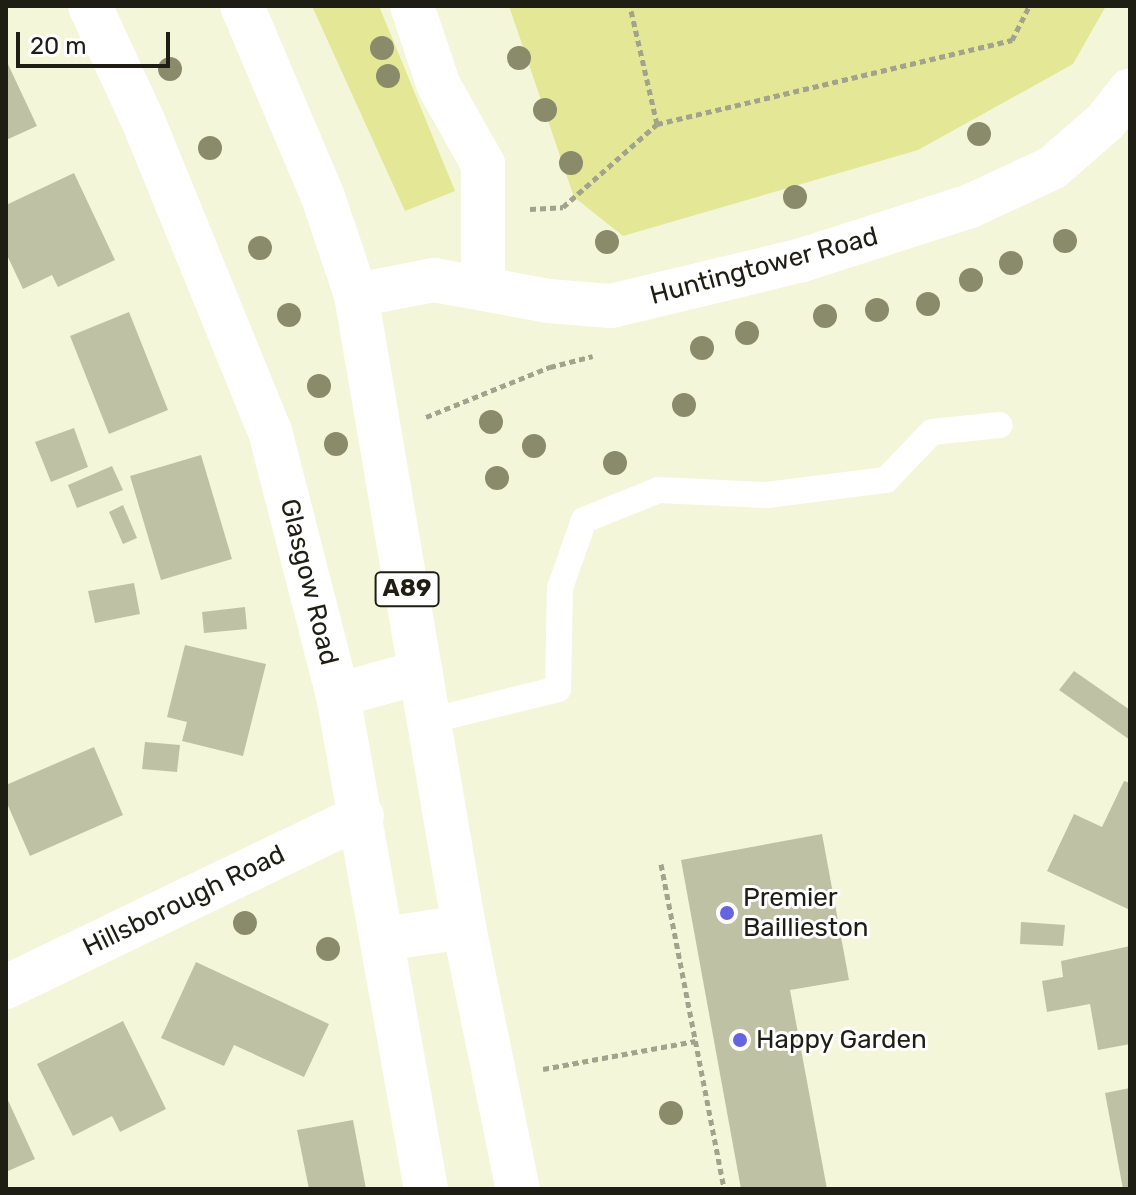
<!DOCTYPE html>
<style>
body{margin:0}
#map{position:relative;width:1136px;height:1195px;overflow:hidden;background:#f4f6d9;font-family:Rubik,sans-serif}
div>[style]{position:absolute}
.green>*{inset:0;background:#e4e795}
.building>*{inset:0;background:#bfc1a5}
.path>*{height:5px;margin-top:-2.5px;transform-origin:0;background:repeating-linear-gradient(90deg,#a2a38d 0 6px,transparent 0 10px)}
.lane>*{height:26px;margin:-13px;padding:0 13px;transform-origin:13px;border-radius:13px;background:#fff}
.street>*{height:44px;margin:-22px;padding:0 22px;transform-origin:22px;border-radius:22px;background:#fff}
.primary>*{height:44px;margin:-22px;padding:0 22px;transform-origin:22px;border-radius:22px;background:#fff}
.trees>*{width:24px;height:24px;margin:-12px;border-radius:50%;background:#8a8b6a}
.dots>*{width:22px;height:22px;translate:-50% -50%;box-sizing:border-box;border:4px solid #fff;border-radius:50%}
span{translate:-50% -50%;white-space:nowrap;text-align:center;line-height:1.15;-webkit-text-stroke:6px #fff;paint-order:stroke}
.shield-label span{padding:2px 6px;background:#fff;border:2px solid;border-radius:6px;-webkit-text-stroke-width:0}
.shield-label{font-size:24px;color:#1e1e14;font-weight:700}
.street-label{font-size:26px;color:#1e1e14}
.poi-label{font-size:26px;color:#1e1e14}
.left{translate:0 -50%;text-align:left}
.frame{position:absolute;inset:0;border:8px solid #1e1e14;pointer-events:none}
.scale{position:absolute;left:16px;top:32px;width:154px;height:36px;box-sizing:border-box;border:4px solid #1e1e14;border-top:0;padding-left:10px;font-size:24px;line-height:28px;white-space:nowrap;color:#1e1e14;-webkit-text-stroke:6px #fff;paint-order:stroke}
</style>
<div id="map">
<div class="green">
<i style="clip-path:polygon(312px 6px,379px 6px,455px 191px,405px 211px)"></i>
<i style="clip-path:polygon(509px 6px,1106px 6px,1073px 64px,918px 150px,623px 236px,574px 197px)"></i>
</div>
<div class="building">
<i style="clip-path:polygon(6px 60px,37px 126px,6px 140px)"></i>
<i style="clip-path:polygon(74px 173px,115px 260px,58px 287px,52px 275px,23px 289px,6px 253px,6px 205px)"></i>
<i style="clip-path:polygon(129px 312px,168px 410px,109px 434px,70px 336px)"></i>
<i style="clip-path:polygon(74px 428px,88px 467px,51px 482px,35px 442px)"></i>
<i style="clip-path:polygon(201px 455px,232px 559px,161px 580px,130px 476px)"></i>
<i style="clip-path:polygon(112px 466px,123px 490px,77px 508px,68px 485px)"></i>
<i style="clip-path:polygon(123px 505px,137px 538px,123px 544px,109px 512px)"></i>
<i style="clip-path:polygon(134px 583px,140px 614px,95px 623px,88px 591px)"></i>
<i style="clip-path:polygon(245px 607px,247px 629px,204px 633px,202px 612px)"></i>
<i style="clip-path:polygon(185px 645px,266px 664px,243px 756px,182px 741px,187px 722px,167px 717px)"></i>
<i style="clip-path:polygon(1074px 671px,1130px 710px,1130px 740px,1059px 690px)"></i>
<i style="clip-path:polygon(145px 742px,180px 745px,177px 772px,142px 769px)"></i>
<i style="clip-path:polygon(94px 747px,123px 815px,30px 856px,6px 801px,6px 785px)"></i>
<i style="clip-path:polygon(1124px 781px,1130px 783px,1130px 910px,1047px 871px,1074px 814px,1102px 827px)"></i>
<i style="clip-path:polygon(822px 834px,849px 980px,790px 990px,827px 1189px,741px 1189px,681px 860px)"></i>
<i style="clip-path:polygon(1021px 922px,1065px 925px,1063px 946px,1020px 944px)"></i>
<i style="clip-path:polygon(1130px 946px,1130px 1044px,1098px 1050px,1090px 1004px,1047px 1012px,1042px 981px,1063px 977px,1061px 961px)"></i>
<i style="clip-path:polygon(196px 962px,329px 1024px,304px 1077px,234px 1045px,224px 1066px,161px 1038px)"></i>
<i style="clip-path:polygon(123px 1021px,166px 1109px,120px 1132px,112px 1116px,73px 1136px,37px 1064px)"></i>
<i style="clip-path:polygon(1130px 1088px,1130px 1189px,1123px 1189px,1105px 1093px)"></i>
<i style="clip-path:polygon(6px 1096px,35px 1159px,6px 1172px)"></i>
<i style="clip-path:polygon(353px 1120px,366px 1189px,309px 1189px,297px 1130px)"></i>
</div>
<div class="path">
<i style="left:657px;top:124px;width:365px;rotate:-13.3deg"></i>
<i style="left:1012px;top:40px;width:38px;rotate:-63deg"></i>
<i style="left:530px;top:209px;width:33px;rotate:-3deg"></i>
<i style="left:563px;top:207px;width:125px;rotate:-41.4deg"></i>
<i style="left:657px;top:124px;width:121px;rotate:-102.9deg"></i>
<i style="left:426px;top:417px;width:134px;rotate:-22deg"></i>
<i style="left:550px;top:367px;width:44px;rotate:-14.3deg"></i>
<i style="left:661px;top:864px;width:331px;rotate:79deg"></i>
<i style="left:543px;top:1069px;width:155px;rotate:-10.4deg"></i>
</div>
<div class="lane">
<i style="left:429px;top:721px;width:133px;rotate:-13.9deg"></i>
<i style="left:558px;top:689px;width:101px;rotate:-88.9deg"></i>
<i style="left:560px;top:588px;width:72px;rotate:-70.6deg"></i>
<i style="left:584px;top:520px;width:81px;rotate:-21.8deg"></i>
<i style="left:659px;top:490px;width:108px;rotate:2.7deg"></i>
<i style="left:767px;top:495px;width:120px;rotate:-7.2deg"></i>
<i style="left:886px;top:480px;width:66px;rotate:-46.2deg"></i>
<i style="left:932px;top:432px;width:68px;rotate:-5.9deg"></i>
</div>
<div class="street">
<i style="left:90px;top:6px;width:129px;rotate:65.2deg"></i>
<i style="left:144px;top:123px;width:333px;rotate:67.8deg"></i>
<i style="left:270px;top:431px;width:273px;rotate:75.6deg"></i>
<i style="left:338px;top:695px;width:502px;rotate:79.9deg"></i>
<i style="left:412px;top:6px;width:84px;rotate:71.4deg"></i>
<i style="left:439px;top:86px;width:90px;rotate:60.6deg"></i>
<i style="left:483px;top:164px;width:125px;rotate:90deg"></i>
<i style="left:356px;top:295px;width:79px;rotate:-10.9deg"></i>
<i style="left:434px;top:280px;width:116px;rotate:10.4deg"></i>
<i style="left:548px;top:301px;width:63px;rotate:4.5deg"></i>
<i style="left:611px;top:306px;width:193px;rotate:-13.5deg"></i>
<i style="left:799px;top:261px;width:180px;rotate:-17.8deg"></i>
<i style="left:970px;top:206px;width:90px;rotate:-24.9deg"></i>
<i style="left:1052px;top:168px;width:72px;rotate:-41deg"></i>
<i style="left:1106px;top:121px;width:39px;rotate:-52deg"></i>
<i style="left:338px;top:695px;width:86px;rotate:-15.5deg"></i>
<i style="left:383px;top:939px;width:82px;rotate:-8.4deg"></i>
<i style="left:6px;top:987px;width:395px;rotate:-25.7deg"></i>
</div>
<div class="primary">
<i style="left:242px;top:6px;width:207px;rotate:67deg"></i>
<i style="left:323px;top:197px;width:103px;rotate:71.4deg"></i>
<i style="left:356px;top:295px;width:641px;rotate:80.3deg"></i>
<i style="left:464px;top:927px;width:268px;rotate:78.4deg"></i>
</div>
<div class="trees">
<i style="left:382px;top:48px"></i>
<i style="left:519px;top:58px"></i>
<i style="left:170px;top:69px"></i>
<i style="left:388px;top:76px"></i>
<i style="left:545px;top:110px"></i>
<i style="left:979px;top:134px"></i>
<i style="left:210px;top:148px"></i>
<i style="left:571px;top:163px"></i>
<i style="left:795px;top:197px"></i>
<i style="left:1065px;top:241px"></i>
<i style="left:607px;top:242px"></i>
<i style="left:260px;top:248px"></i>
<i style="left:1011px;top:263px"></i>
<i style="left:971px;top:280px"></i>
<i style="left:928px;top:304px"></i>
<i style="left:877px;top:310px"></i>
<i style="left:289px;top:315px"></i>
<i style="left:825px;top:316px"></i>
<i style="left:747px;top:333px"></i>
<i style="left:702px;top:348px"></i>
<i style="left:319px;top:386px"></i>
<i style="left:684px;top:405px"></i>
<i style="left:491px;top:422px"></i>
<i style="left:336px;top:444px"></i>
<i style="left:534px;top:446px"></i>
<i style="left:615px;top:463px"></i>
<i style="left:497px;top:478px"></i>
<i style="left:245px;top:923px"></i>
<i style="left:328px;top:949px"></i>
<i style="left:671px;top:1113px"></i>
</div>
<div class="dots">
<i style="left:727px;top:913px;background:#6566df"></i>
<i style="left:740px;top:1040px;background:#6566df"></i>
</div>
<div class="shield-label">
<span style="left:407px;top:589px">A89</span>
</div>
<div class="street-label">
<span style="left:764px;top:266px;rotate:-15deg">Huntingtower Road</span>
<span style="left:309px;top:582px;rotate:76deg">Glasgow Road</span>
<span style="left:184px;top:901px;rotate:-26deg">Hillsborough Road</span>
</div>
<div class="poi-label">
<span class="left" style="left:743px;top:913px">Premier<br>Baillieston</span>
<span class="left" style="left:756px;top:1040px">Happy Garden</span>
</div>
<div class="frame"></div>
<div class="scale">20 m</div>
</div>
